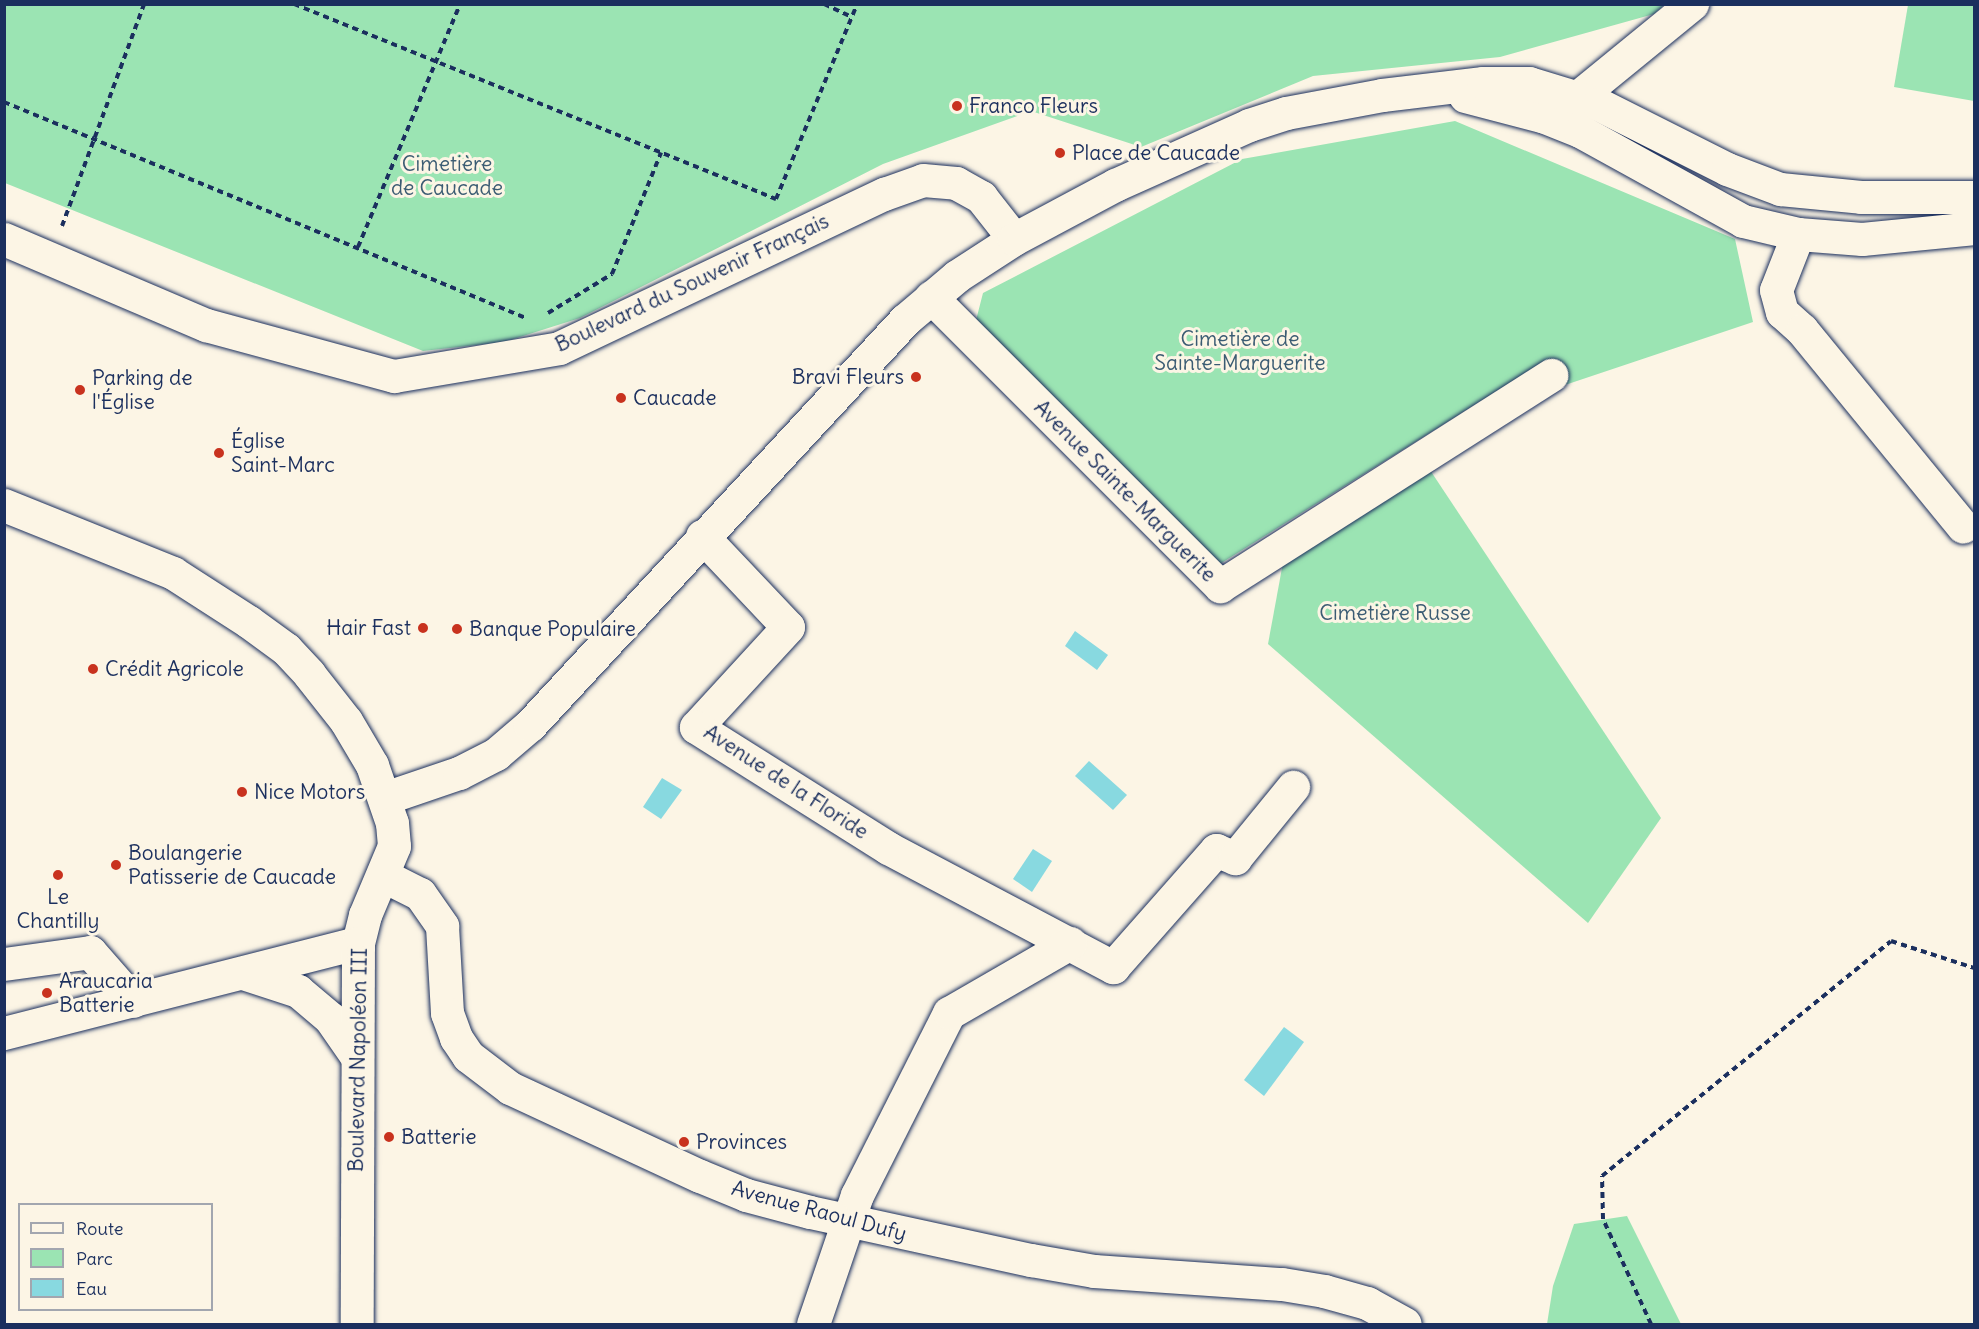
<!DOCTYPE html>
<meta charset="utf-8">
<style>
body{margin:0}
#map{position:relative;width:1979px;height:1329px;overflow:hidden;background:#fcf5e5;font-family:Delius,sans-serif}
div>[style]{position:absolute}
.green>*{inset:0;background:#9be4b3}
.water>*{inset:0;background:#88d9e0}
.path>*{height:4px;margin-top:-2px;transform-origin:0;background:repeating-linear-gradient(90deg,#1b2f5e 0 6px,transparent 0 10.5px)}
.roads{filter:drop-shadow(0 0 2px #1b2f5e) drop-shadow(0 0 2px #1b2f5e)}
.minor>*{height:33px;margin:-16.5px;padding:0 16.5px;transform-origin:16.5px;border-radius:16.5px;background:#fcf5e5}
.major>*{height:33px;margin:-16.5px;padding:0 16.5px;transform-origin:16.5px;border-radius:16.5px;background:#fcf5e5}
.dots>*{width:16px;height:16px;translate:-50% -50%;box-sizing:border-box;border:3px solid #fcf5e5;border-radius:50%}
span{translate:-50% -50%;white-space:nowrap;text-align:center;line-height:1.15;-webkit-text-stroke:6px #fcf5e5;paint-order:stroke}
.poi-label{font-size:21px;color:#1b2f5e}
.left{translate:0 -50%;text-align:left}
.right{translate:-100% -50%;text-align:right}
.park-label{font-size:21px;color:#3b5c73}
.street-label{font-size:21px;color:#1b2f5e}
.frame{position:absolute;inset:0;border:6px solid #1b2f5e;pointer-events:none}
.legend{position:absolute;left:18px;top:1203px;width:195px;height:108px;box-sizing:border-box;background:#fcf5e5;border:2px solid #a2a6af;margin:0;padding:8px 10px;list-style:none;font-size:18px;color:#1b2f5e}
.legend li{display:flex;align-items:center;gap:12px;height:30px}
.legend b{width:30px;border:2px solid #a2a6af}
</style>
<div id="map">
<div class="green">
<i style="clip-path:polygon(4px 5px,1664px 5px,1654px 14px,1500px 57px,1313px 76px,1141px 147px,1031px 111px,883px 164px,580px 318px,504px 342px,423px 351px,5px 183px)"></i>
<i style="clip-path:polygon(1908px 5px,1974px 5px,1974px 101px,1894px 87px)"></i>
<i style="clip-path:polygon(1455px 121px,1735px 239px,1753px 322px,1565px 385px,1558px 359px,1500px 389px,1215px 567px,973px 332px,983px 293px,1242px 159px)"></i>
<i style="clip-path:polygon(1426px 464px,1661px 818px,1588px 923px,1268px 644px,1284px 557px)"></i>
<i style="clip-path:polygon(1627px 1216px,1681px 1324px,1547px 1324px,1553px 1286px,1574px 1224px)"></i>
</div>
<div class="water">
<i style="clip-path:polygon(1075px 631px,1108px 655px,1097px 670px,1065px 646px)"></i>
<i style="clip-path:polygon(1089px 761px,1127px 795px,1113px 810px,1075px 776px)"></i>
<i style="clip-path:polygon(662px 778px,682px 790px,661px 819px,643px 807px)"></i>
<i style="clip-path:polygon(1033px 849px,1052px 861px,1032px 892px,1013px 879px)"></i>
<i style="clip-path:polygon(1284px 1027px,1304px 1042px,1264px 1096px,1244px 1080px)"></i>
</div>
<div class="path">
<i style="left:294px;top:4px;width:520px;rotate:22.03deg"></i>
<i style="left:776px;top:199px;width:211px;rotate:-67.4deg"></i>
<i style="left:824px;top:4px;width:31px;rotate:25deg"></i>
<i style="left:4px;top:102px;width:565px;rotate:22.48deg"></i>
<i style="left:62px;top:226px;width:237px;rotate:-69.7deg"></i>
<i style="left:358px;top:247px;width:264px;rotate:-67.2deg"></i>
<i style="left:548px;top:313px;width:75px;rotate:-31.4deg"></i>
<i style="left:612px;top:274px;width:131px;rotate:-68deg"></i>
<i style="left:1651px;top:1324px;width:115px;rotate:-114.6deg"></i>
<i style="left:1603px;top:1219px;width:43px;rotate:-91.3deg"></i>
<i style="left:1602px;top:1176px;width:372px;rotate:-39.1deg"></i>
<i style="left:1891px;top:941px;width:87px;rotate:18deg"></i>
</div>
<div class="roads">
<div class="minor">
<i style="left:1465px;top:96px;width:80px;rotate:14.6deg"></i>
<i style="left:1542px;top:116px;width:41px;rotate:21.5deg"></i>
<i style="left:1580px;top:131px;width:186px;rotate:28.9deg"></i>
<i style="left:1743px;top:221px;width:57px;rotate:13.3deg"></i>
<i style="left:1798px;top:234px;width:64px;rotate:4.5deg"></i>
<i style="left:1862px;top:239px;width:113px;rotate:-5.6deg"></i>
<i style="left:1579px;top:96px;width:146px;rotate:-39.2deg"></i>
<i style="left:1798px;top:234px;width:60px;rotate:111.4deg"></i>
<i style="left:1776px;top:290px;width:23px;rotate:75deg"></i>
<i style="left:1782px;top:312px;width:27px;rotate:42deg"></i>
<i style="left:1802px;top:330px;width:254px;rotate:50.7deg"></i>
<i style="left:4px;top:239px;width:220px;rotate:23.1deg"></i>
<i style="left:206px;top:325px;width:195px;rotate:15.2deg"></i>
<i style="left:394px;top:376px;width:167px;rotate:-9.6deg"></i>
<i style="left:559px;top:348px;width:360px;rotate:-25.4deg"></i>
<i style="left:884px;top:194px;width:41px;rotate:-19.7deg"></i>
<i style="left:923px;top:180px;width:33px;rotate:5deg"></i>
<i style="left:956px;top:183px;width:29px;rotate:29deg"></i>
<i style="left:981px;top:197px;width:53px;rotate:51.8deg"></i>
<i style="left:931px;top:297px;width:409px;rotate:45deg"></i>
<i style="left:1220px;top:586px;width:393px;rotate:-32.5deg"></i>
<i style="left:702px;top:536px;width:125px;rotate:46.6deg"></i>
<i style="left:788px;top:627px;width:136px;rotate:132.6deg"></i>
<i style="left:696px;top:727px;width:227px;rotate:32.2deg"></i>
<i style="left:888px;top:848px;width:255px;rotate:27.9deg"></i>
<i style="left:1113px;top:967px;width:156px;rotate:-48.6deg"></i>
<i style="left:1216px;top:850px;width:21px;rotate:23deg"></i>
<i style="left:1235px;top:858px;width:92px;rotate:-50.8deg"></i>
<i style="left:385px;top:798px;width:78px;rotate:-18.7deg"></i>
<i style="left:459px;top:773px;width:42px;rotate:-27.2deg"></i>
<i style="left:496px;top:754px;width:45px;rotate:-40.5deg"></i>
<i style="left:530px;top:725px;width:552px;rotate:-47.2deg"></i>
<i style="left:905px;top:320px;width:68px;rotate:-40.2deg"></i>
<i style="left:957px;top:276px;width:68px;rotate:-33deg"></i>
<i style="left:1014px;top:239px;width:115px;rotate:-28.1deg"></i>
<i style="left:1115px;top:185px;width:147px;rotate:-24.1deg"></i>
<i style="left:1249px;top:125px;width:39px;rotate:-18deg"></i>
<i style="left:1286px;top:113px;width:98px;rotate:-10.6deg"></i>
<i style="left:1382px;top:95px;width:102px;rotate:-6.8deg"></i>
<i style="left:1483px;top:83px;width:46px"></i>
<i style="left:1529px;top:83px;width:72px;rotate:16.9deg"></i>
<i style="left:1598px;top:104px;width:144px;rotate:26.7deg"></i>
<i style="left:1727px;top:169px;width:57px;rotate:20.7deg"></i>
<i style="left:1780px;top:189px;width:81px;rotate:5.6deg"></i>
<i style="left:1861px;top:197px;width:113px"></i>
<i style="left:384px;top:876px;width:40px;rotate:26.6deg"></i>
<i style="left:420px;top:894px;width:39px;rotate:55deg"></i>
<i style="left:442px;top:926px;width:87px;rotate:86.7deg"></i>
<i style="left:447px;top:1013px;width:27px;rotate:70deg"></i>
<i style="left:456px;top:1038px;width:22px;rotate:56deg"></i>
<i style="left:468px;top:1056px;width:53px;rotate:37.3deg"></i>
<i style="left:510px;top:1088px;width:209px;rotate:24.9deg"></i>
<i style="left:700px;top:1176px;width:50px;rotate:22.4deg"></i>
<i style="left:746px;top:1195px;width:66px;rotate:14.9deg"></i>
<i style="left:810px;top:1212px;width:226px;rotate:12.3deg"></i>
<i style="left:1031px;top:1260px;width:64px;rotate:9.9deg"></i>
<i style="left:1094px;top:1271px;width:188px;rotate:4deg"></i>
<i style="left:1282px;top:1284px;width:43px;rotate:9.5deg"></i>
<i style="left:1324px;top:1291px;width:45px;rotate:15.6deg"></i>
<i style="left:1367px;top:1303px;width:43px;rotate:28.9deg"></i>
<i style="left:4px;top:964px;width:87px;rotate:-7.9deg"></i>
<i style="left:90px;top:952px;width:65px;rotate:48.7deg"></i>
<i style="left:243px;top:973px;width:58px;rotate:18.1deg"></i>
<i style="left:298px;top:991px;width:42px;rotate:40.2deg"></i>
<i style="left:330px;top:1018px;width:47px;rotate:55.3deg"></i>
<i style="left:4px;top:1033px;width:365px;rotate:-14.3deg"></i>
<i style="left:813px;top:1324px;width:136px;rotate:-71.2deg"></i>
<i style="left:857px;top:1195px;width:204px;rotate:-63.2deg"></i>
<i style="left:949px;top:1013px;width:140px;rotate:-30deg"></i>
</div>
<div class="major">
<i style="left:4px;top:505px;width:182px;rotate:21.9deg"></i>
<i style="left:173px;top:573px;width:90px;rotate:32.8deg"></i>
<i style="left:249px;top:622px;width:46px;rotate:36.1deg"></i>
<i style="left:286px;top:649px;width:34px;rotate:47deg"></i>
<i style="left:309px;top:674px;width:60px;rotate:51.8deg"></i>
<i style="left:346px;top:721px;width:51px;rotate:59.4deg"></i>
<i style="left:372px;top:765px;width:61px;rotate:71deg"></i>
<i style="left:392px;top:823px;width:23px;rotate:85deg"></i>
<i style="left:394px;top:846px;width:75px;rotate:112.8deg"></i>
<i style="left:365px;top:915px;width:29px;rotate:104deg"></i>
<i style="left:358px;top:943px;width:381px;rotate:90.2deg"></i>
</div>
</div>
<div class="dots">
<i style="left:957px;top:106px;background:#c8321e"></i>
<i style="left:1060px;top:153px;background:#c8321e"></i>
<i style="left:916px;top:377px;background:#c8321e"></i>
<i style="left:80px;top:390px;background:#c8321e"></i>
<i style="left:621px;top:398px;background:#c8321e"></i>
<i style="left:219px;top:453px;background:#c8321e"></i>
<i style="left:423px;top:628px;background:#c8321e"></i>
<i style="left:457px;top:629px;background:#c8321e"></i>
<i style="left:93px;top:669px;background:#c8321e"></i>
<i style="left:242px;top:792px;background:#c8321e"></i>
<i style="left:116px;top:865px;background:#c8321e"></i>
<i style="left:58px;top:875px;background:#c8321e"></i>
<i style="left:47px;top:993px;background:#c8321e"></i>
<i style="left:389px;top:1137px;background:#c8321e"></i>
<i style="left:684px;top:1142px;background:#c8321e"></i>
</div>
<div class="poi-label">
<span class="left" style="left:969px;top:106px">Franco Fleurs</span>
<span class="left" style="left:1072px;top:153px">Place de Caucade</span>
<span class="right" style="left:904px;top:377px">Bravi Fleurs</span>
<span class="left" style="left:92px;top:390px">Parking de<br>l'Église</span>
<span class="left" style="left:633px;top:398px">Caucade</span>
<span class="left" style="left:231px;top:453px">Église<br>Saint-Marc</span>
<span class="right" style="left:411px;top:628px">Hair Fast</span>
<span class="left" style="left:469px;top:629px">Banque Populaire</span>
<span class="left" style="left:105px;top:669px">Crédit Agricole</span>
<span class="left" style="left:254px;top:792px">Nice Motors</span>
<span class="left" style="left:128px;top:865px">Boulangerie<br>Patisserie de Caucade</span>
<span style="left:58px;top:909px">Le<br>Chantilly</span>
<span class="left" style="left:59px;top:993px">Araucaria<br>Batterie</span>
<span class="left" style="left:401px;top:1137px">Batterie</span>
<span class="left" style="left:696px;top:1142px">Provinces</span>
</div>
<div class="park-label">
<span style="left:447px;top:176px">Cimetière<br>de Caucade</span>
<span style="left:1240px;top:351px">Cimetière de<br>Sainte-Marguerite</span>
<span style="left:1395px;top:613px">Cimetière Russe</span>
</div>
<div class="street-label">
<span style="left:692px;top:283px;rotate:-25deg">Boulevard du Souvenir Français</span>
<span style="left:1125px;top:491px;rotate:45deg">Avenue Sainte-Marguerite</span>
<span style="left:786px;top:782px;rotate:33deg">Avenue de la Floride</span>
<span style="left:358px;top:1060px;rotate:-89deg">Boulevard Napoléon III</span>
<span style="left:819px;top:1211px;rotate:15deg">Avenue Raoul Dufy</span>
</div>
<div class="frame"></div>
<ul class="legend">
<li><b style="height:8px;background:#fcf5e5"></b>Route</li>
<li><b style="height:16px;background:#9be4b3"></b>Parc</li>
<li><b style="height:16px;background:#88d9e0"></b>Eau</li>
</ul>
</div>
